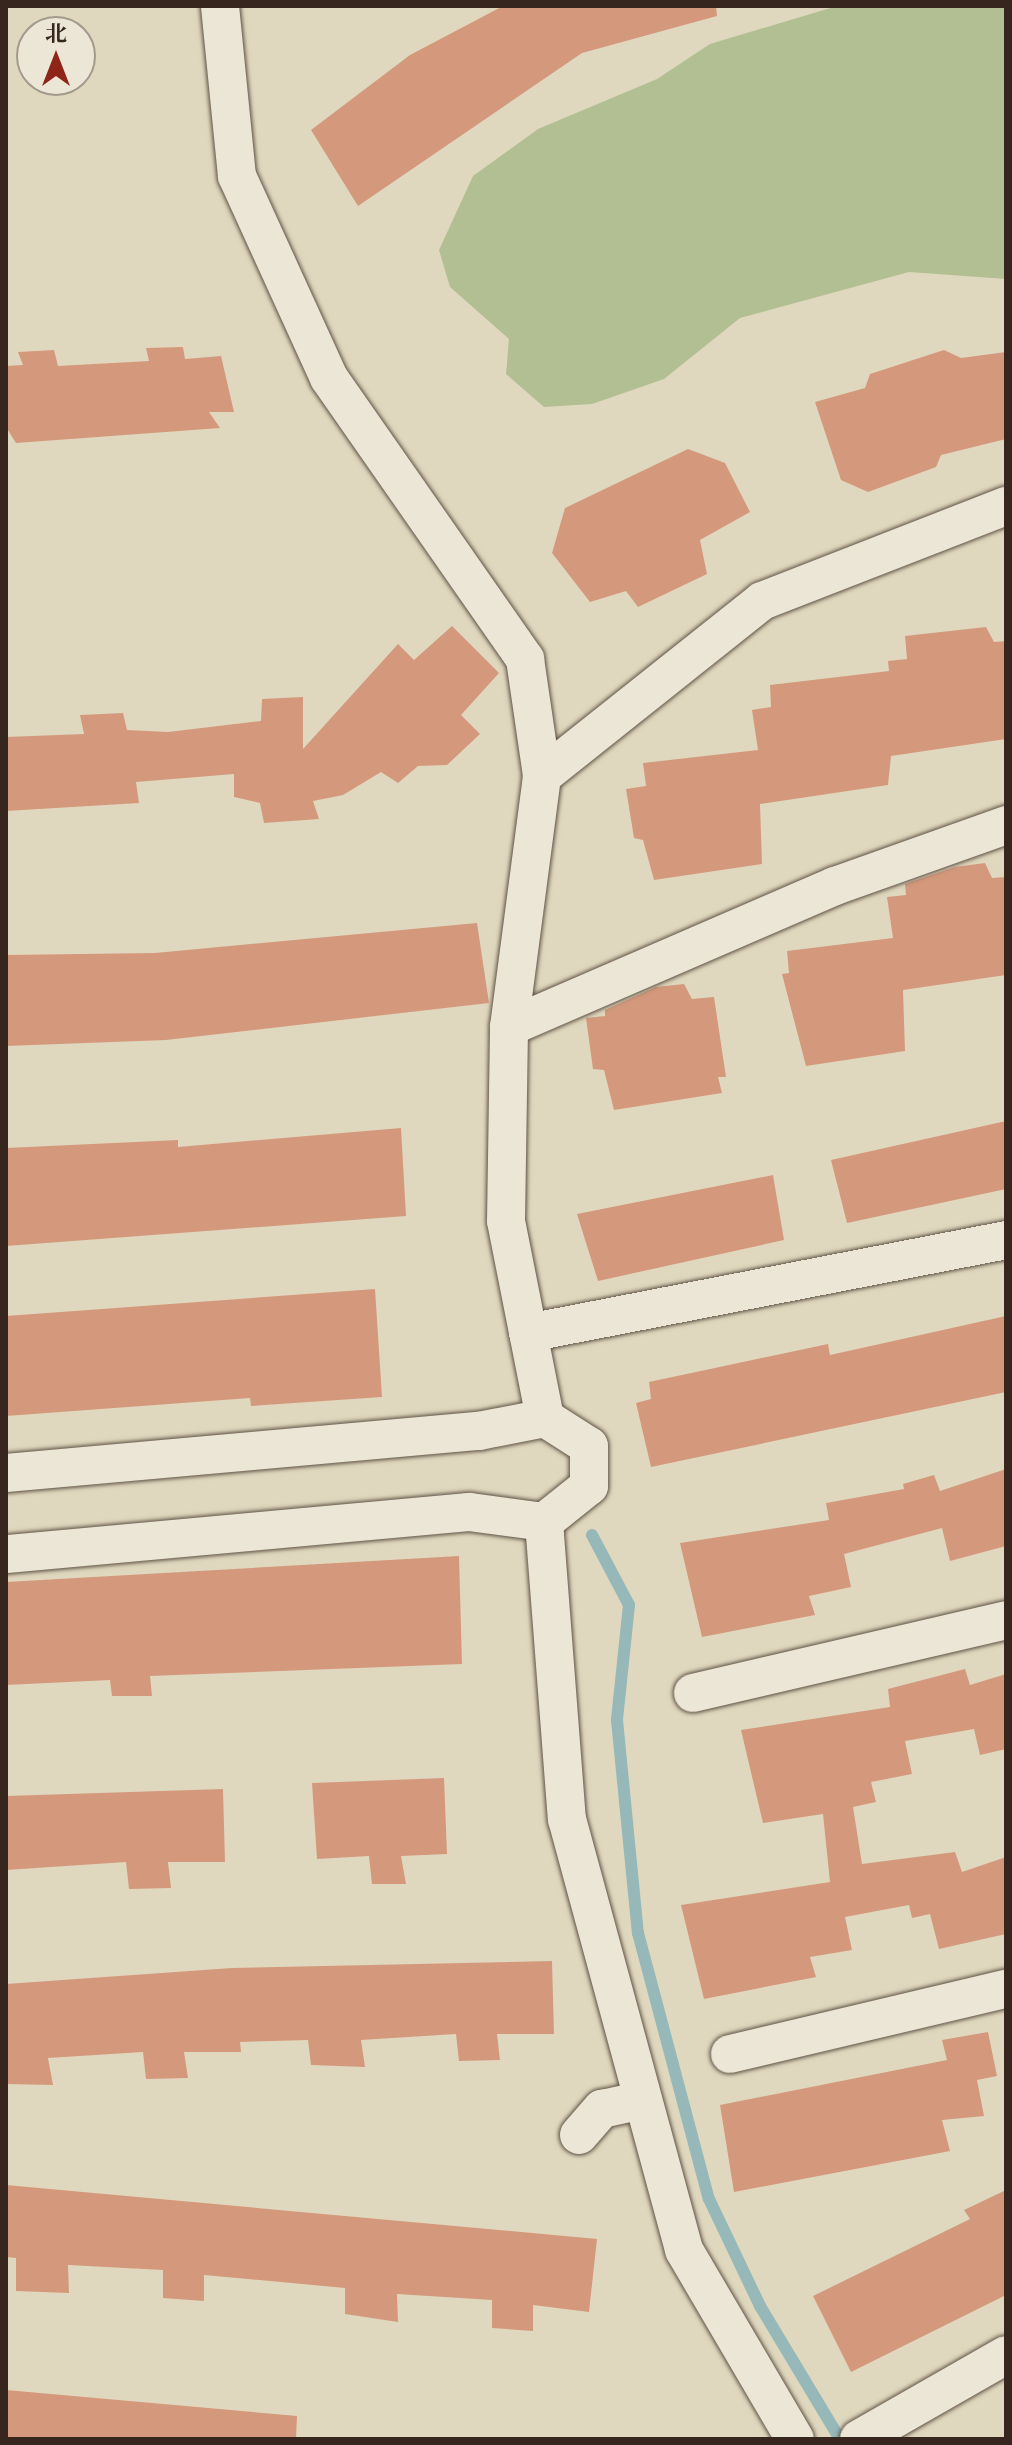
<!DOCTYPE html>
<meta charset="utf-8">
<style>
body{margin:0}
#map{position:relative;width:1012px;height:2445px;overflow:hidden;background:#e0d8be;font-family:"IM FELL French Canon","Noto Serif SC",serif}
div>[style]{position:absolute}
.green>*{inset:0;background:#b1bf92}
.stream>*{height:12px;margin:-6px;padding:0 6px;transform-origin:6px;border-radius:6px;background:#96b8b9}
.building>*{inset:0;background:#d4997c}
.roads{filter:drop-shadow(0 0 2px #605246) drop-shadow(0 0 2px #605246)}
.street>*{height:38px;margin:-19px;padding:0 19px;transform-origin:19px;border-radius:19px;background:#ebe6d5}
span{translate:-50% -50%;white-space:nowrap;text-align:center;line-height:1.15;-webkit-text-stroke:7px #ebe6d5;paint-order:stroke}
.frame{position:absolute;inset:0;border:8px solid #36261e;pointer-events:none}
.north{position:absolute;left:16px;top:16px;width:80px;height:80px;box-sizing:border-box;background:#ebe6d5;border:2px solid #a3998c;border-radius:50%;rotate:0deg;font-size:22px;font-weight:700;line-height:32px;text-align:center;color:#36261e}
.north::after{content:'';display:block;margin:auto;width:28px;height:36px;background:#8f2418;clip-path:polygon(50% 0,100% 100%,50% 72%,0 100%)}
</style>
<div id="map">
<div class="green">
<i style="clip-path:polygon(837px 6px,1006px 6px,1006px 279px,909px 272px,740px 318px,664px 379px,592px 404px,544px 407px,506px 374px,509px 339px,450px 287px,439px 250px,473px 176px,538px 129px,657px 79px,710px 44px)"></i>
</div>
<div class="stream">
<i style="left:592px;top:1535px;width:79px;rotate:62.1deg"></i>
<i style="left:629px;top:1605px;width:116px;rotate:96deg"></i>
<i style="left:617px;top:1720px;width:214px;rotate:84.4deg"></i>
<i style="left:638px;top:1933px;width:275px;rotate:75.1deg"></i>
<i style="left:709px;top:2199px;width:119px;rotate:64.5deg"></i>
<i style="left:760px;top:2306px;width:155px;rotate:59deg"></i>
</div>
<div class="building">
<i style="clip-path:polygon(503px 6px,716px 6px,717px 16px,582px 53px,358px 206px,311px 130px,410px 55px)"></i>
<i style="clip-path:polygon(183px 347px,185px 359px,221px 356px,234px 412px,209px 412px,220px 428px,16px 443px,6px 427px,6px 366px,23px 365px,18px 352px,54px 350px,58px 366px,149px 361px,146px 348px)"></i>
<i style="clip-path:polygon(944px 350px,961px 358px,1006px 352px,1006px 439px,941px 455px,936px 467px,868px 492px,841px 480px,815px 402px,865px 388px,870px 374px)"></i>
<i style="clip-path:polygon(688px 449px,725px 463px,750px 512px,700px 540px,707px 574px,638px 607px,626px 591px,590px 602px,552px 553px,565px 508px)"></i>
<i style="clip-path:polygon(452px 626px,499px 673px,461px 715px,480px 734px,447px 765px,418px 766px,398px 783px,381px 772px,343px 795px,313px 801px,319px 819px,264px 823px,260px 803px,234px 797px,234px 774px,136px 782px,139px 803px,6px 811px,6px 737px,84px 734px,80px 715px,123px 713px,127px 730px,168px 732px,261px 721px,262px 699px,303px 697px,303px 749px,398px 644px,414px 660px)"></i>
<i style="clip-path:polygon(986px 627px,994px 642px,1006px 641px,1006px 739px,891px 756px,888px 785px,760px 804px,762px 864px,654px 880px,643px 840px,634px 838px,626px 789px,646px 786px,643px 763px,758px 750px,752px 710px,771px 707px,770px 685px,889px 671px,888px 661px,907px 659px,905px 636px)"></i>
<i style="clip-path:polygon(985px 863px,992px 878px,1006px 877px,1006px 975px,903px 990px,905px 1051px,806px 1066px,782px 974px,789px 973px,787px 951px,893px 938px,887px 897px,906px 895px,905px 884px,955px 867px)"></i>
<i style="clip-path:polygon(477px 923px,489px 1003px,166px 1040px,6px 1046px,6px 955px,155px 953px)"></i>
<i style="clip-path:polygon(684px 984px,692px 999px,714px 997px,726px 1077px,718px 1077px,722px 1093px,614px 1110px,604px 1070px,593px 1069px,586px 1018px,605px 1016px,605px 1010px,656px 987px)"></i>
<i style="clip-path:polygon(1006px 1121px,1006px 1189px,847px 1223px,831px 1160px)"></i>
<i style="clip-path:polygon(401px 1128px,406px 1216px,6px 1246px,6px 1148px,178px 1140px,178px 1147px)"></i>
<i style="clip-path:polygon(773px 1175px,784px 1240px,598px 1281px,577px 1214px)"></i>
<i style="clip-path:polygon(375px 1289px,382px 1397px,251px 1406px,250px 1398px,6px 1416px,6px 1316px)"></i>
<i style="clip-path:polygon(1006px 1316px,1006px 1392px,651px 1467px,636px 1403px,651px 1399px,649px 1382px,828px 1344px,830px 1355px)"></i>
<i style="clip-path:polygon(1006px 1469px,1006px 1546px,950px 1561px,942px 1528px,844px 1554px,851px 1587px,809px 1596px,815px 1615px,702px 1637px,680px 1543px,829px 1520px,826px 1503px,904px 1489px,903px 1484px,934px 1475px,940px 1491px)"></i>
<i style="clip-path:polygon(459px 1556px,462px 1664px,150px 1676px,152px 1696px,112px 1696px,110px 1680px,6px 1685px,6px 1582px)"></i>
<i style="clip-path:polygon(965px 1669px,970px 1685px,1006px 1674px,1006px 1749px,980px 1755px,974px 1729px,905px 1741px,912px 1774px,871px 1782px,876px 1802px,853px 1807px,862px 1864px,955px 1852px,962px 1872px,1006px 1857px,1006px 1934px,939px 1949px,930px 1914px,912px 1918px,909px 1905px,845px 1917px,852px 1950px,810px 1957px,816px 1977px,704px 1999px,681px 1905px,830px 1882px,823px 1814px,763px 1823px,741px 1730px,890px 1707px,888px 1689px)"></i>
<i style="clip-path:polygon(444px 1778px,447px 1854px,401px 1856px,406px 1884px,372px 1884px,369px 1856px,317px 1859px,312px 1783px)"></i>
<i style="clip-path:polygon(223px 1789px,225px 1862px,168px 1862px,171px 1888px,129px 1889px,126px 1862px,6px 1870px,6px 1796px)"></i>
<i style="clip-path:polygon(552px 1961px,554px 2034px,497px 2034px,500px 2060px,459px 2061px,456px 2034px,361px 2040px,365px 2067px,311px 2065px,308px 2040px,240px 2042px,241px 2052px,184px 2052px,188px 2078px,146px 2079px,143px 2052px,48px 2058px,53px 2085px,6px 2084px,6px 1984px,232px 1968px)"></i>
<i style="clip-path:polygon(988px 2032px,997px 2076px,977px 2080px,984px 2116px,942px 2120px,950px 2151px,734px 2192px,720px 2105px,947px 2060px,942px 2040px)"></i>
<i style="clip-path:polygon(6px 2185px,597px 2239px,589px 2312px,533px 2305px,533px 2331px,492px 2328px,492px 2300px,397px 2294px,398px 2322px,345px 2314px,345px 2288px,204px 2275px,204px 2301px,163px 2298px,163px 2270px,68px 2265px,69px 2293px,16px 2291px,16px 2258px,6px 2257px)"></i>
<i style="clip-path:polygon(1006px 2190px,1006px 2295px,851px 2372px,813px 2296px,970px 2219px,964px 2210px)"></i>
<i style="clip-path:polygon(6px 2390px,297px 2416px,296px 2439px,6px 2439px)"></i>
</div>
<div class="roads">
<div class="street">
<i style="left:220px;top:6px;width:171px;rotate:84.3deg"></i>
<i style="left:237px;top:176px;width:222px;rotate:65.5deg"></i>
<i style="left:329px;top:378px;width:343px;rotate:55.1deg"></i>
<i style="left:525px;top:659px;width:118px;rotate:81.7deg"></i>
<i style="left:509px;top:1027px;width:355px;rotate:-23.4deg"></i>
<i style="left:835px;top:886px;width:182px;rotate:-19.6deg"></i>
<i style="left:528px;top:1333px;width:487px;rotate:-11deg"></i>
<i style="left:545px;top:1418px;width:201px;rotate:-101.2deg"></i>
<i style="left:506px;top:1221px;width:194px;rotate:-89.1deg"></i>
<i style="left:509px;top:1027px;width:253px;rotate:-82.5deg"></i>
<i style="left:542px;top:776px;width:281px;rotate:-38.5deg"></i>
<i style="left:762px;top:601px;width:262px;rotate:-21.3deg"></i>
<i style="left:6px;top:1473px;width:475px;rotate:-5.1deg"></i>
<i style="left:479px;top:1431px;width:67px;rotate:-11.1deg"></i>
<i style="left:545px;top:1418px;width:52px;rotate:32.5deg"></i>
<i style="left:589px;top:1446px;width:40px;rotate:90deg"></i>
<i style="left:589px;top:1486px;width:58px;rotate:141.3deg"></i>
<i style="left:544px;top:1522px;width:76px;rotate:-172.4deg"></i>
<i style="left:469px;top:1512px;width:465px;rotate:174.8deg"></i>
<i style="left:544px;top:1522px;width:298px;rotate:85.6deg"></i>
<i style="left:567px;top:1819px;width:447px;rotate:74.8deg"></i>
<i style="left:684px;top:2250px;width:219px;rotate:59.6deg"></i>
<i style="left:693px;top:1693px;width:321px;rotate:-13.1deg"></i>
<i style="left:730px;top:2054px;width:284px;rotate:-13.3deg"></i>
<i style="left:579px;top:2135px;width:35px;rotate:-49deg"></i>
<i style="left:602px;top:2109px;width:42px;rotate:-12.4deg"></i>
<i style="left:859px;top:2439px;width:169px;rotate:-29.7deg"></i>
</div>
</div>
<div class="frame"></div>
<div class="north">北</div>
</div>
